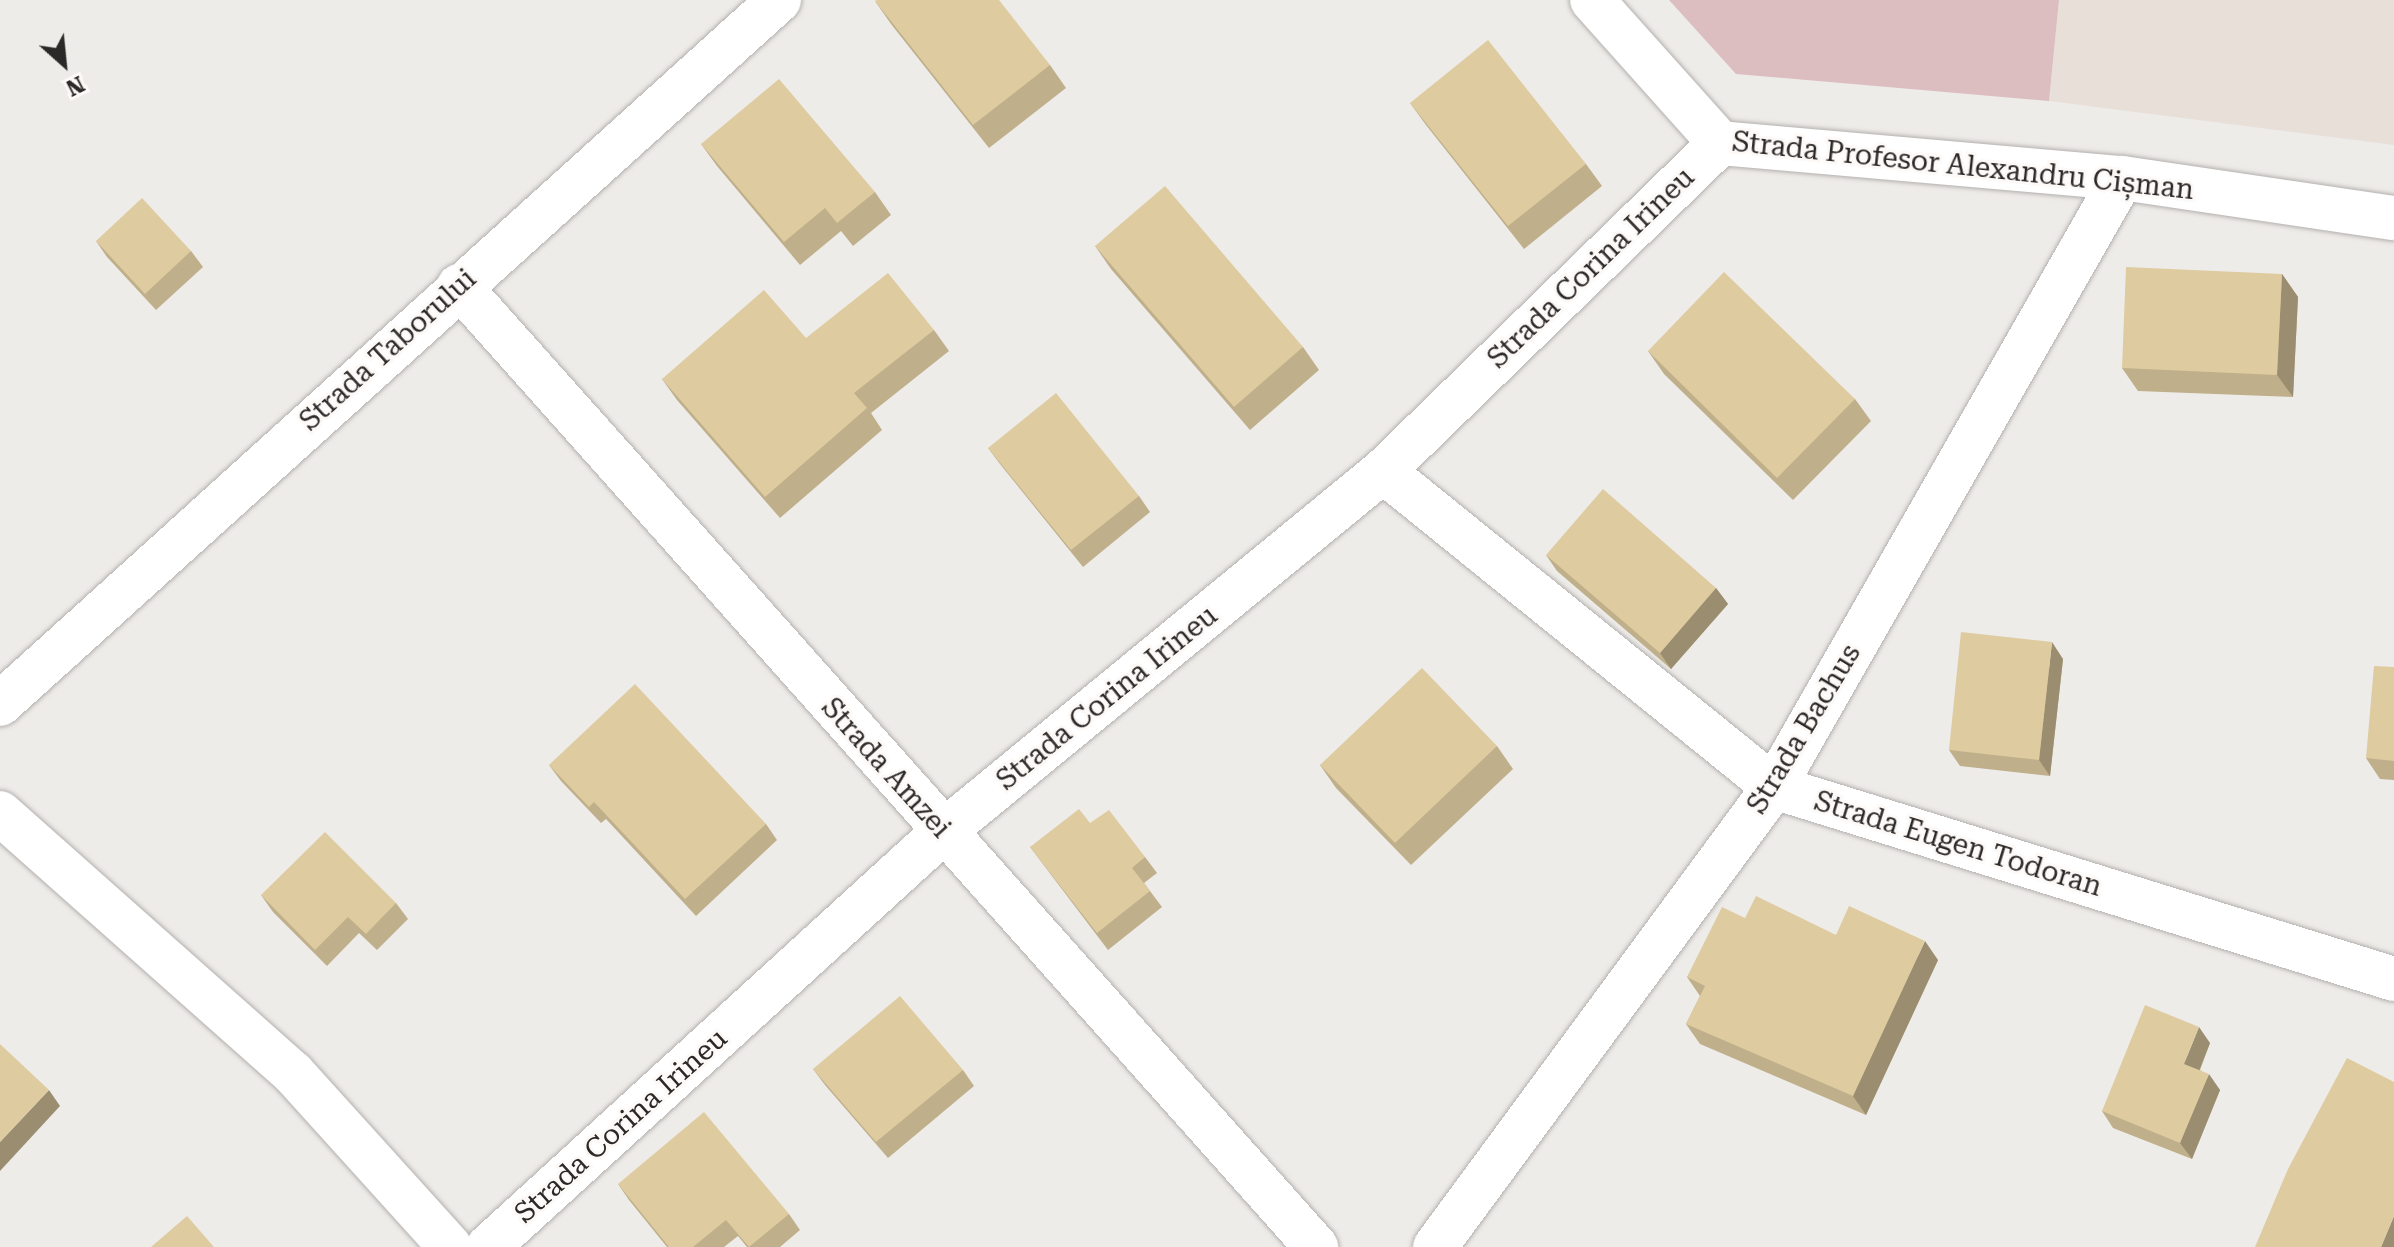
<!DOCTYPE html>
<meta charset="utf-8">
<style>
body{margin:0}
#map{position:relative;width:2394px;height:1247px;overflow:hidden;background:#eeece9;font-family:"Roboto Serif",serif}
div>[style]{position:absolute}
.built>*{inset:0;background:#e8dfd8}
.green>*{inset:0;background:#dcbdc0}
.roads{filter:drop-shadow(0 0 2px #b3b0ae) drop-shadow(0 0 2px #b3b0ae)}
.street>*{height:44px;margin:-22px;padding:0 22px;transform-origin:22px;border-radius:22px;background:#fff}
.wall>*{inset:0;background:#bfaf8a}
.shaded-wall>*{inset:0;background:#9b8e70}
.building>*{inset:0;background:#decba0}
span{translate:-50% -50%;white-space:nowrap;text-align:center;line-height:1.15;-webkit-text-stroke:6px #fcf9f7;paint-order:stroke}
.street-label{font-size:28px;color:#2a2928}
.north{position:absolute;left:24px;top:24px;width:80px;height:80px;-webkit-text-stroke:6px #fcf9f7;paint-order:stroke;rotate:153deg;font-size:22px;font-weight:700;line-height:32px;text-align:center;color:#2a2928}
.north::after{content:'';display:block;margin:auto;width:28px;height:36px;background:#2a2928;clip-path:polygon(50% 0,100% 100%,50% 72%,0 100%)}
</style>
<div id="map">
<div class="built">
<i style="clip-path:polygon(2059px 0,2394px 0,2394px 145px,2049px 101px)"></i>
</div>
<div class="green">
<i style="clip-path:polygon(1669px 0,2059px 0,2049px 101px,1736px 74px)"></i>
</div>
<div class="roads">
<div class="street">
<i style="left:1592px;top:0;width:192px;rotate:48.2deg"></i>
<i style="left:1720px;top:143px;width:404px;rotate:5deg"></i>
<i style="left:2122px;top:178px;width:275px;rotate:8.4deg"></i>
<i style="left:459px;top:286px;width:1288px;rotate:48.27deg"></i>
<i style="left:1383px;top:471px;width:503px;rotate:38.94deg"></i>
<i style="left:1774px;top:787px;width:649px;rotate:17.21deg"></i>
<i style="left:0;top:704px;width:1050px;rotate:-42.1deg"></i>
<i style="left:0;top:813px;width:392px;rotate:41.6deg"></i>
<i style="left:293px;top:1073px;width:234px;rotate:47.9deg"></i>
<i style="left:488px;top:1247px;width:616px;rotate:-42.37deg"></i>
<i style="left:943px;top:832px;width:569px;rotate:-39.37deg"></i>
<i style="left:1383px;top:471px;width:470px;rotate:-44.2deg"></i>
<i style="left:1435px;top:1247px;width:571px;rotate:-53.61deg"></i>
<i style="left:1774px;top:787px;width:701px;rotate:-60.26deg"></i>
</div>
</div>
<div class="wall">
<i style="clip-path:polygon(875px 1px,1050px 65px,1066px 88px,989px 148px,891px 24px)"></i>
<i style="clip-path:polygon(1410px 103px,1586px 164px,1602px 186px,1524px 249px,1426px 125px)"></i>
<i style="clip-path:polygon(701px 144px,875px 192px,891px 215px,853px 246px,841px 231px,800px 265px,717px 166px)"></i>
<i style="clip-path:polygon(96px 241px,191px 251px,203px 267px,156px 310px,107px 257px)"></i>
<i style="clip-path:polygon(1095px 246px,1303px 347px,1319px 370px,1250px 430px,1111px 269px)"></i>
<i style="clip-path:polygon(2282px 274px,2298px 297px,2293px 397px,2138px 391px,2122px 368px)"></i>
<i style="clip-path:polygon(934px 330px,949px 351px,871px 413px,882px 430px,780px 518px,677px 400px,662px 379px,806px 338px)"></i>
<i style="clip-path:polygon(1648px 351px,1855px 399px,1871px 421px,1793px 500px,1664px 374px)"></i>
<i style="clip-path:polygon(988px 448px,1139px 496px,1150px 512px,1083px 567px,1000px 464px)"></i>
<i style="clip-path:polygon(1546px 555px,1716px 588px,1728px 604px,1671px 669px,1557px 571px)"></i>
<i style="clip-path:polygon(2063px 659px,2050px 776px,1960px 766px,1949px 750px)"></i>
<i style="clip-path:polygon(2394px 667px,2394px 780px,2380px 779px,2366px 758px)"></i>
<i style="clip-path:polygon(1497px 746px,1513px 769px,1411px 865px,1336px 788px,1320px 765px)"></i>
<i style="clip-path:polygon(549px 765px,766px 824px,777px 840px,696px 916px,606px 819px,601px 823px,561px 781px)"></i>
<i style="clip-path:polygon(1090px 823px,1145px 857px,1157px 873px,1144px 883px,1162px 907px,1108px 950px,1030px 847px)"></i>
<i style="clip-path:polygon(261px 895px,396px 903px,408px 919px,377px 950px,359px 933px,327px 966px,273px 912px)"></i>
<i style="clip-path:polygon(1745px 918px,1836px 935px,1938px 960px,1866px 1115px,1700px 1044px,1686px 1024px,1700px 996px,1687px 977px)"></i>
<i style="clip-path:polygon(2210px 1043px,2200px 1070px,2220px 1090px,2192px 1159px,2113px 1128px,2102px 1111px)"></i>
<i style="clip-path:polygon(813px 1069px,963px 1070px,974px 1086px,888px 1158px,825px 1085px)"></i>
<i style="clip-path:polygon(618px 1184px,789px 1214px,800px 1230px,780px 1247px,747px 1247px,738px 1236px,724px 1247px,667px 1247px,629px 1200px)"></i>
</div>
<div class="shaded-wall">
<i style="clip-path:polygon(2282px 274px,2298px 297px,2293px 397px,2277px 375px)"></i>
<i style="clip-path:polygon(1716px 588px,1728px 604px,1671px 669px,1660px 653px)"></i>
<i style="clip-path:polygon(2052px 642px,2063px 659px,2050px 776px,2039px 760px)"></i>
<i style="clip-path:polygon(1925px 941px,1938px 960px,1866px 1115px,1853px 1096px)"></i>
<i style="clip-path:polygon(2199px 1027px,2210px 1043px,2195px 1081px,2184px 1064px)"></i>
<i style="clip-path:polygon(2209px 1074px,2220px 1090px,2192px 1159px,2180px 1143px)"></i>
<i style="clip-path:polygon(49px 1090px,60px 1106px,0 1171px,0 1142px)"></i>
<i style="clip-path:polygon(2394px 1216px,2394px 1247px,2381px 1247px)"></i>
</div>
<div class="building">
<i style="clip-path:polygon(877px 0,999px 0,1050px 65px,973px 125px,875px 1px)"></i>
<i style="clip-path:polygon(1488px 40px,1586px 164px,1508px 226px,1410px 103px)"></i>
<i style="clip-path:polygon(779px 79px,875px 192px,837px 223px,825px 208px,784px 242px,701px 144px)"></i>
<i style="clip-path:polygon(1165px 186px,1303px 347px,1234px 407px,1095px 246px)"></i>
<i style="clip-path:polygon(142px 198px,191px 251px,145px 294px,96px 241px)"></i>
<i style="clip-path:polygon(2126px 267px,2282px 274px,2277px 375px,2122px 368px)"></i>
<i style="clip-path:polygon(1724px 272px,1855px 399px,1777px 478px,1648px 351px)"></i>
<i style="clip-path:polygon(888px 273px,934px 330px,854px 393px,867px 408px,765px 497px,662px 379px,764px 290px,806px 338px)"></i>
<i style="clip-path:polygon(1056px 393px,1139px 496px,1071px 550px,988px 448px)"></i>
<i style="clip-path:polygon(1603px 489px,1716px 588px,1660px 653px,1546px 555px)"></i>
<i style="clip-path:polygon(1961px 632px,2052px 642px,2039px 760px,1949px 750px)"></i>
<i style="clip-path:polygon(2374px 666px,2394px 667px,2394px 761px,2366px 758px)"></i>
<i style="clip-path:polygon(1422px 668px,1497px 746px,1395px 843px,1320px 765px)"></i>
<i style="clip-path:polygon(635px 684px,766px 824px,685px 899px,594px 802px,589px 807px,549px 765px)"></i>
<i style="clip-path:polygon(1079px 809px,1090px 823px,1109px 810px,1145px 857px,1132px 868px,1150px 891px,1097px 933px,1030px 847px)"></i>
<i style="clip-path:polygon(325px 832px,396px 903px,366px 934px,348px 917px,315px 950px,261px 895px)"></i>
<i style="clip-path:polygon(1756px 896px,1836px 935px,1849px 906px,1925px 941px,1853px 1096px,1686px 1024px,1705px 986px,1687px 977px,1722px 907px,1745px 918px)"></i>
<i style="clip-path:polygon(900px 996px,963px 1070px,876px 1142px,813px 1069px)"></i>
<i style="clip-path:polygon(2145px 1005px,2199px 1027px,2184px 1064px,2209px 1074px,2180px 1143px,2102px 1111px)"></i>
<i style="clip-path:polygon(0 1044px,49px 1090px,0 1142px)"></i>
<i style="clip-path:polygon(2347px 1058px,2394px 1082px,2394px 1216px,2381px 1247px,2255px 1247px,2288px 1169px)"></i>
<i style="clip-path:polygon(704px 1112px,789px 1214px,749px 1247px,726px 1220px,693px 1247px,669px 1247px,618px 1184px)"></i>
<i style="clip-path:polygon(187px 1216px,214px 1247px,151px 1247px)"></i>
</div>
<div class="street-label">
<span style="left:1963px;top:166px;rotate:6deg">Strada Profesor Alexandru Cișman</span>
<span style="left:1591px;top:268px;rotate:-44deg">Strada Corina Irineu</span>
<span style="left:388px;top:350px;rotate:-42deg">Strada Taborului</span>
<span style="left:1107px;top:698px;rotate:-39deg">Strada Corina Irineu</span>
<span style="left:1804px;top:729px;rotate:-59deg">Strada Bachus</span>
<span style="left:886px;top:768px;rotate:48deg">Strada Amzei</span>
<span style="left:1958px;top:844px;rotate:17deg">Strada Eugen Todoran</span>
<span style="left:621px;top:1126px;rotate:-42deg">Strada Corina Irineu</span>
</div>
<div class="north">N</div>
</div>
